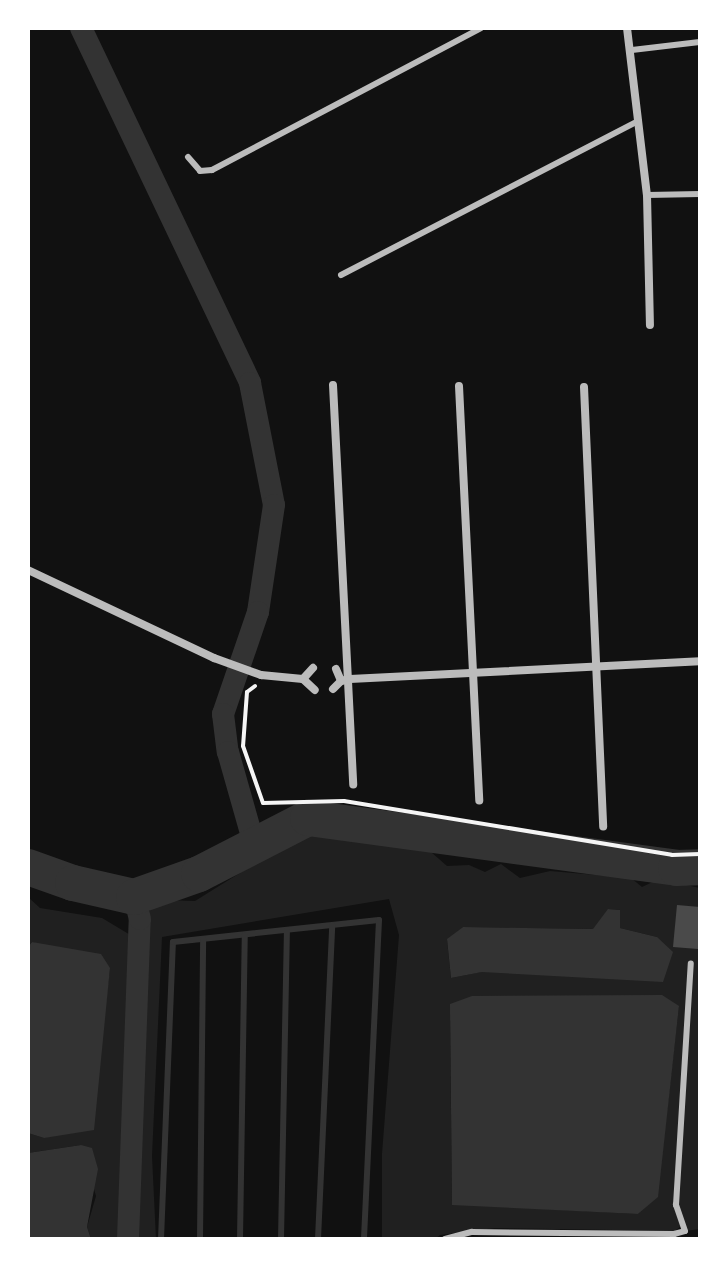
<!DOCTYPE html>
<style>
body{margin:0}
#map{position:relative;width:728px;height:1267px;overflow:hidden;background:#111;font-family:"PT Serif",serif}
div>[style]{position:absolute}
.green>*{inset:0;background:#202020}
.water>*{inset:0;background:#333}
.stream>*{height:6px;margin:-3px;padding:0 3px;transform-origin:3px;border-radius:3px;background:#333}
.canal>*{height:22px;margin:-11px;padding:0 11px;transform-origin:11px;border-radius:11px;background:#333}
.river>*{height:36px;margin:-18px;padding:0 18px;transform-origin:18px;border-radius:18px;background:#333}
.building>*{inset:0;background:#4a4a4a}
.path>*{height:4px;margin:-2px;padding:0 2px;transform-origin:2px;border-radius:2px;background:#f5f5f5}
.service>*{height:6px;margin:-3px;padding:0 3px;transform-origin:3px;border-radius:3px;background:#bcbcbc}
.minor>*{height:8px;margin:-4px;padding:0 4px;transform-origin:4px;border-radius:4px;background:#bcbcbc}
span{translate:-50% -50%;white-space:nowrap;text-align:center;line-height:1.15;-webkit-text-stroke:7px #fff;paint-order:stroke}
.frame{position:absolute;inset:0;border:30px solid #fff;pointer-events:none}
</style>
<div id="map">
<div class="green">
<i style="clip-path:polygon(evenodd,307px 831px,431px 852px,447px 866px,469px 865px,485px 872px,501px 864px,520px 878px,550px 871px,631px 878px,642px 887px,659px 879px,700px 888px,700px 1229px,685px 1231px,682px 1225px,675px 1231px,495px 1228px,440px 1235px,435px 1239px,382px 1239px,382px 1154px,399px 935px,389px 899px,162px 937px,152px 1156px,156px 1239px,91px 1239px,87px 1227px,96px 1196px,81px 1145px,28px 1153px,28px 1133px,44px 1138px,102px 1034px,110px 968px,32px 942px,28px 947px,28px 897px,40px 908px,102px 918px,132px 936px,149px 911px,164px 900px,195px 901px,307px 831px,609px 909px,620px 910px,620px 928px,657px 937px,451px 978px,447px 940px,463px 927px,594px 929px,609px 909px,307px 831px,679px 1006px,657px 1197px,638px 1214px,452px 1204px,450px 1021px,679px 1006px)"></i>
</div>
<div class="water">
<i style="clip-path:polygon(608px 909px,620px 910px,620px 928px,657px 937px,673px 952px,663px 982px,482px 972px,451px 978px,447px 939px,463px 927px,593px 929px)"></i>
<i style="clip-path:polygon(32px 942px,101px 954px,110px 968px,94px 1130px,44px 1138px,28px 1133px,28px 947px)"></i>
<i style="clip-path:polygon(662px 995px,679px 1006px,658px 1197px,638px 1214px,452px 1205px,450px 1004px,472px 996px)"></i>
<i style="clip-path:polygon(81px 1145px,92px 1148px,98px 1169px,87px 1227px,91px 1239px,28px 1239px,28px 1153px)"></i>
</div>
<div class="stream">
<i style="left:161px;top:1239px;width:297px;rotate:-87.7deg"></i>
<i style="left:173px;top:942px;width:207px;rotate:-6.1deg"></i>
<i style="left:379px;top:920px;width:319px;rotate:92.7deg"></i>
<i style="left:200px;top:1239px;width:300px;rotate:-89.4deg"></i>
<i style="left:240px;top:1239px;width:304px;rotate:-89.1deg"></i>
<i style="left:281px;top:1239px;width:309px;rotate:-88.9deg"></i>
<i style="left:318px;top:1239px;width:314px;rotate:-87.4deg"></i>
</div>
<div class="canal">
<i style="left:81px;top:28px;width:393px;rotate:64.5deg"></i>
<i style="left:250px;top:383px;width:124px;rotate:78.9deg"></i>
<i style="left:274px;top:505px;width:108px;rotate:98.5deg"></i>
<i style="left:258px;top:612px;width:108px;rotate:108.9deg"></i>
<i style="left:223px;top:714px;width:38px;rotate:83deg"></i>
<i style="left:228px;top:752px;width:96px;rotate:74.2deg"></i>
<i style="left:128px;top:1239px;width:320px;rotate:-87.9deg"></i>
<i style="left:140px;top:919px;width:23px;rotate:-105deg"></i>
</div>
<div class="river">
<i style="left:28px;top:867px;width:48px;rotate:19.6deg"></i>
<i style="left:73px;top:883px;width:63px;rotate:12.9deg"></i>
<i style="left:134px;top:897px;width:69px;rotate:-19.5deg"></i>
<i style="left:199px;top:874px;width:123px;rotate:-27.2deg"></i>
<i style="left:308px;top:818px;width:371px;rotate:7.7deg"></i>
<i style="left:676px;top:868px;width:24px;rotate:-2deg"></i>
</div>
<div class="building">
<i style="clip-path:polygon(677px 905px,700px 907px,698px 949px,673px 947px)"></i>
</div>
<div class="path">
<i style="left:255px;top:686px;width:10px;rotate:143deg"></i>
<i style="left:247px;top:692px;width:54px;rotate:94.2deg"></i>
<i style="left:243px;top:746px;width:60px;rotate:70.7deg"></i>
<i style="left:263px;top:803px;width:81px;rotate:-1.4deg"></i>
<i style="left:344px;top:801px;width:332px;rotate:9.3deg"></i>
<i style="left:672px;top:855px;width:28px;rotate:-2deg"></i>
</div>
<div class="service">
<i style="left:632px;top:50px;width:68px;rotate:-6.7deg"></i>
<i style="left:188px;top:157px;width:18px;rotate:49deg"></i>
<i style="left:200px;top:171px;width:12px;rotate:-5deg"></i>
<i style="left:212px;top:170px;width:304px;rotate:-27.8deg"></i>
<i style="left:647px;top:195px;width:53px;rotate:-1.1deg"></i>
<i style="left:341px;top:275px;width:335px;rotate:-27.4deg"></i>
<i style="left:445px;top:1239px;width:28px;rotate:-15deg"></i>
<i style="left:472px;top:1232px;width:202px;rotate:0.6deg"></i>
<i style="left:674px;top:1234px;width:11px;rotate:-15deg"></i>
<i style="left:685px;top:1231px;width:28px;rotate:-109deg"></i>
<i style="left:676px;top:1205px;width:242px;rotate:-86.5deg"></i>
</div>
<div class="minor">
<i style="left:627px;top:28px;width:168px;rotate:83.2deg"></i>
<i style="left:647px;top:195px;width:130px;rotate:88.7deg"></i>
<i style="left:333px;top:385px;width:400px;rotate:87.1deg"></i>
<i style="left:459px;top:386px;width:415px;rotate:87.2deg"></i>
<i style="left:584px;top:387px;width:440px;rotate:87.5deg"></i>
<i style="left:28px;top:570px;width:206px;rotate:25.3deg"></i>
<i style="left:214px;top:658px;width:50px;rotate:19.9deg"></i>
<i style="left:261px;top:675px;width:42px;rotate:5.4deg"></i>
<i style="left:303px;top:679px;width:16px;rotate:43deg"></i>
<i style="left:336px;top:669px;width:13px;rotate:67deg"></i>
<i style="left:303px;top:679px;width:15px;rotate:-48deg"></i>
<i style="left:333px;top:689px;width:11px;rotate:-45deg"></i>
<i style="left:341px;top:681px;width:9px;rotate:-13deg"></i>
<i style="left:350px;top:679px;width:350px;rotate:-2.9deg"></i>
</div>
<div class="frame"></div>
</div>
